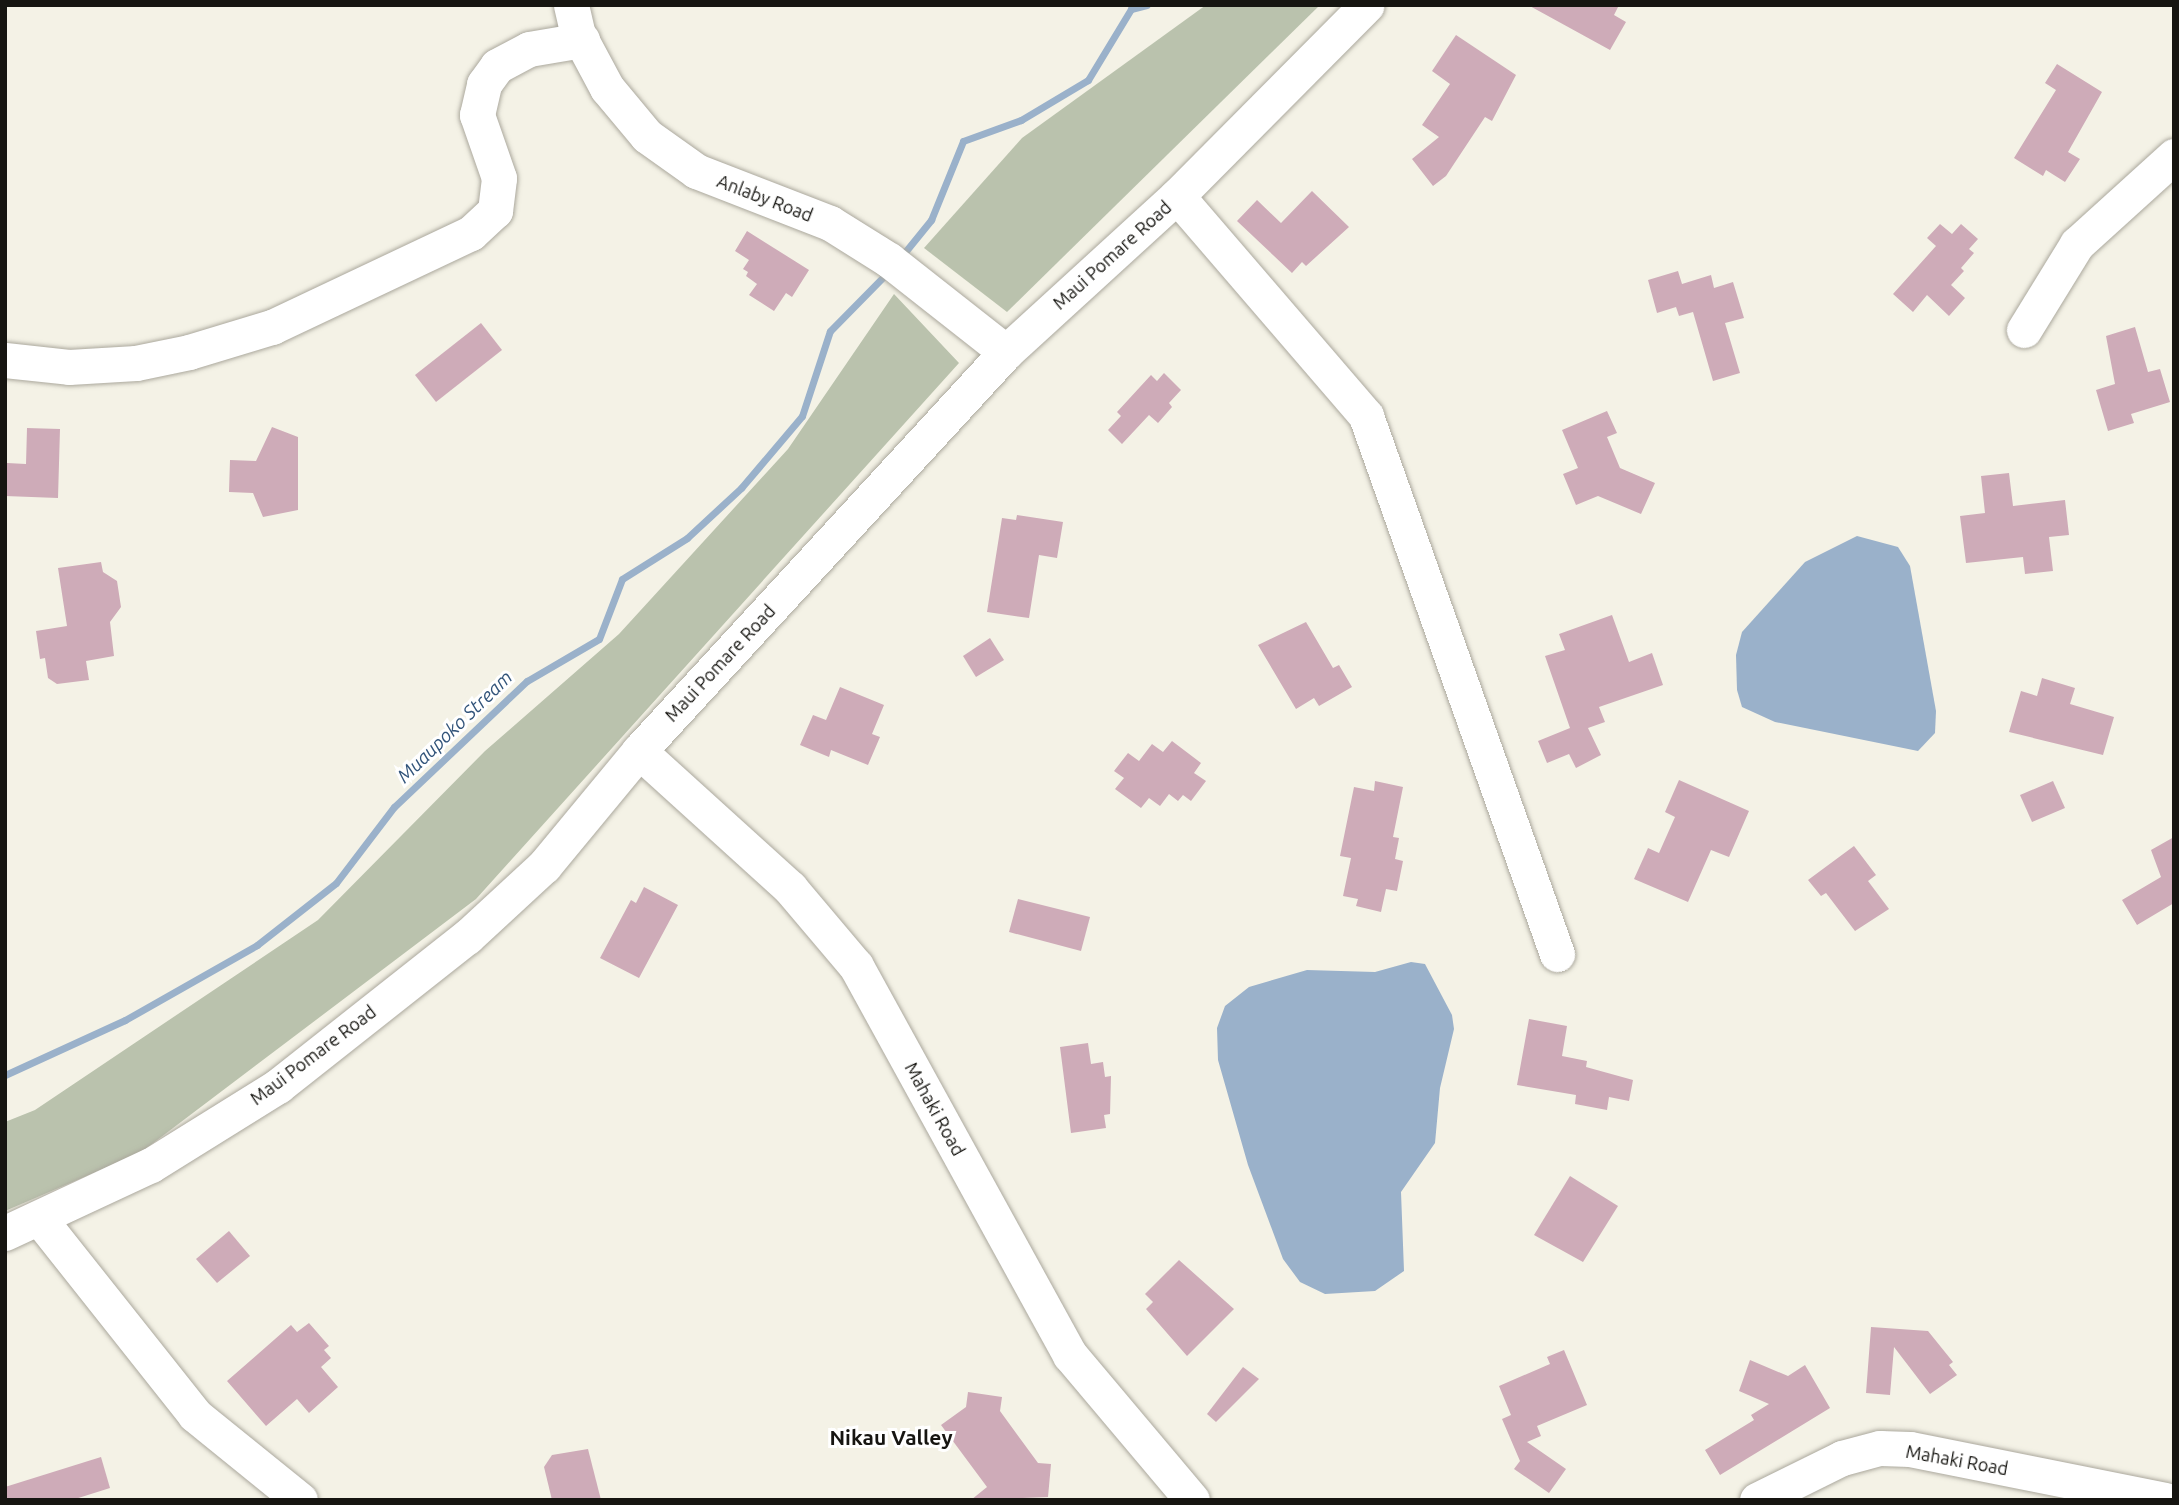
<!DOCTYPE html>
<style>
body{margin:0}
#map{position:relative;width:2179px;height:1505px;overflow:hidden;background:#f4f2e6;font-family:Ubuntu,sans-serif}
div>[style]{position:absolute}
.green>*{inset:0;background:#bac2ad}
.water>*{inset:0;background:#9ab1ca}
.stream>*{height:7px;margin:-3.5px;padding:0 3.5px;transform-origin:3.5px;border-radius:3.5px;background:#9ab1ca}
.building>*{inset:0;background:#ceabb8}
.roads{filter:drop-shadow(0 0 2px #aba89d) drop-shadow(0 0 2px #aba89d)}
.minor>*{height:35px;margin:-17.5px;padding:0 17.5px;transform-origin:17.5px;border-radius:17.5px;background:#fff}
span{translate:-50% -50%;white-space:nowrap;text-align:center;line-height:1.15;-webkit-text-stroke:6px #fff;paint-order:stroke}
.street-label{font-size:18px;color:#161511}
.water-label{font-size:19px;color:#32547a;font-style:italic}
.quarter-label{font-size:21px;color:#161511;font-weight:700}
.frame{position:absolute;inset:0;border:7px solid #161511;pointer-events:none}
</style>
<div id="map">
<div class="green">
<i style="clip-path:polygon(1206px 5px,1320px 5px,1007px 312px,924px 248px,1022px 138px)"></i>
<i style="clip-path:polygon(894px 294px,959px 363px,476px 899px,140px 1153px,5px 1211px,5px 1122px,35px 1110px,318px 920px,485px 751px,619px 634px,788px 449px)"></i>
</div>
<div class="water">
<i style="clip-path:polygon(1857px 536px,1898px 547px,1910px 566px,1936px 711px,1935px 733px,1918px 751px,1775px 722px,1742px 707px,1737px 690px,1736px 655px,1742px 632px,1805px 562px)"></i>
<i style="clip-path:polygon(1411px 962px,1425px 964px,1452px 1015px,1454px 1029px,1440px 1088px,1435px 1143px,1401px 1192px,1404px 1271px,1375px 1291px,1325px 1294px,1300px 1282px,1283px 1259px,1248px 1165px,1218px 1060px,1217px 1028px,1225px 1006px,1249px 987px,1307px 970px,1375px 972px)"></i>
</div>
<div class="stream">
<i style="left:901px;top:257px;width:48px;rotate:-51deg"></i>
<i style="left:931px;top:220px;width:85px;rotate:-67.9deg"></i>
<i style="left:963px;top:141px;width:62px;rotate:-19.9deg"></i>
<i style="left:1021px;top:120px;width:78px;rotate:-30.8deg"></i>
<i style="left:1088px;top:80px;width:83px;rotate:-58.8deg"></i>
<i style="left:1131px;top:9px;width:16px;rotate:-14deg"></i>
<i style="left:5px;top:1075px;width:132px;rotate:-24.6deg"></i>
<i style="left:125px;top:1020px;width:152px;rotate:-29.6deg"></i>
<i style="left:257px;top:945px;width:100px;rotate:-38.1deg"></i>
<i style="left:336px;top:883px;width:96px;rotate:-52.7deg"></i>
<i style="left:394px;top:807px;width:183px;rotate:-43.5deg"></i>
<i style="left:527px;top:681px;width:83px;rotate:-30.3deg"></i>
<i style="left:599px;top:639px;width:64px;rotate:-69deg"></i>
<i style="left:622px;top:579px;width:77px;rotate:-32.2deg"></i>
<i style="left:687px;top:538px;width:74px;rotate:-42.8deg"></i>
<i style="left:741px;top:488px;width:94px;rotate:-49.7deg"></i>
<i style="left:802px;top:416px;width:89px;rotate:-71.8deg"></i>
<i style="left:830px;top:331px;width:84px;rotate:-45.5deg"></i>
</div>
<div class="building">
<i style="clip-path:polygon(1528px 5px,1619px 5px,1614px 15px,1626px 22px,1610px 50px)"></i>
<i style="clip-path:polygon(1456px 35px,1516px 75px,1492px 121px,1485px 117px,1446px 176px,1433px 186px,1412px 159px,1439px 137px,1422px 125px,1450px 84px,1432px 71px)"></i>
<i style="clip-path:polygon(2057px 64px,2102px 92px,2068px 152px,2080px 159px,2065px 182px,2046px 170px,2043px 176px,2014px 158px,2056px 90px,2045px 83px)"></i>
<i style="clip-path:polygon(1312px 191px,1349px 227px,1306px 266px,1302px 262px,1292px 273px,1237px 221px,1257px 200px,1281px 223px)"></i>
<i style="clip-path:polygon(1940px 224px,1952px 234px,1961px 224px,1978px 239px,1969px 249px,1974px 253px,1961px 268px,1964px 271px,1951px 285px,1965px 298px,1949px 316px,1927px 295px,1913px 312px,1893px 294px,1936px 246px,1927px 238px)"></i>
<i style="clip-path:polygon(747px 231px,809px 270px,792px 297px,786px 293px,774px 311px,749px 295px,757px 284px,746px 276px,748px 272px,743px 269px,749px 260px,735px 251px)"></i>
<i style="clip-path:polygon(1678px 271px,1682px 284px,1711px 275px,1714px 288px,1733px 282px,1744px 318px,1725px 323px,1740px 373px,1713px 381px,1693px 312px,1679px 316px,1676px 307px,1657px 313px,1648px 280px)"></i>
<i style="clip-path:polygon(481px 323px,502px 350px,436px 402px,415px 375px)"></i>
<i style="clip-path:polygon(2135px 327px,2148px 372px,2160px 369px,2170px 402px,2131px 414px,2134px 423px,2108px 431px,2096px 390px,2115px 384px,2106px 336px)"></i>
<i style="clip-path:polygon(1164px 373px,1181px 390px,1169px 403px,1172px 407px,1158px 423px,1149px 415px,1122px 444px,1108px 430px,1121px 416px,1117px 412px,1151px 375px,1157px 381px)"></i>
<i style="clip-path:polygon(1607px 411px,1617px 433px,1607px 437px,1620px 468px,1655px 483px,1641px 514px,1598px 496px,1576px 505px,1563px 474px,1578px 468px,1562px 430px)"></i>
<i style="clip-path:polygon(272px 427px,298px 437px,298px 510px,263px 517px,253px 493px,229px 492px,230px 460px,256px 461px)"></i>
<i style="clip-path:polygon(27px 428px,60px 429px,58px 498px,5px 496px,7px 463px,26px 464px)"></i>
<i style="clip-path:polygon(2009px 473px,2013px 506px,2065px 500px,2069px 535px,2049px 537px,2053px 571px,2025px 574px,2023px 557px,1966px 563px,1960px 516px,1985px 513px,1981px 476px)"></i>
<i style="clip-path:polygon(1017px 515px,1063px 522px,1057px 558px,1039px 555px,1029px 618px,987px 612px,1002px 518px,1016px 520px)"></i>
<i style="clip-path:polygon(101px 562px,103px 572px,117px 581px,121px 607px,110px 622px,114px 656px,86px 661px,89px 680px,57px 684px,48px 678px,45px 658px,40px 659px,36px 631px,67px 626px,58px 568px)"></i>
<i style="clip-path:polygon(1612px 615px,1629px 662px,1652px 653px,1663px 685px,1599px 707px,1605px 722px,1588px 728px,1601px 755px,1576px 768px,1569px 754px,1547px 763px,1538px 741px,1570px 728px,1545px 656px,1565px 650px,1559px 634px)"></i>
<i style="clip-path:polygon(1306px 622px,1333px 668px,1339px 665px,1352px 687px,1319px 706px,1314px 698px,1296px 709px,1258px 645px)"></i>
<i style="clip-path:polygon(990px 638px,1004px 660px,976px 677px,963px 656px)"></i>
<i style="clip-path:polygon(2042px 678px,2075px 688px,2070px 704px,2114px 717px,2103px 755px,2009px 732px,2021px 691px,2037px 696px)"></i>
<i style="clip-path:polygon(840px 687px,884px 705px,872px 734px,880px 737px,868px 765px,831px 750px,829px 757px,800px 745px,813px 715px,826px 720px)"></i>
<i style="clip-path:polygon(1172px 741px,1201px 763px,1194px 773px,1206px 781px,1191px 801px,1183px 795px,1178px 801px,1169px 794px,1160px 806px,1149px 798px,1141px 808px,1115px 789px,1124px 778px,1114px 771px,1128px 753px,1139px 761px,1152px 744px,1163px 752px)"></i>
<i style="clip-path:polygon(1679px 780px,1749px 811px,1729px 857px,1711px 850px,1688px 902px,1634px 879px,1648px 848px,1659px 853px,1675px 817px,1665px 812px)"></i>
<i style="clip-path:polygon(1375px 781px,1403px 787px,1393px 837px,1399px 838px,1395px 859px,1403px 861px,1397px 891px,1386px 889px,1381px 912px,1356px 906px,1358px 899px,1343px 896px,1351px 858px,1340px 856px,1354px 787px,1374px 791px)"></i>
<i style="clip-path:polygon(2053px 781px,2065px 808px,2032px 822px,2020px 795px)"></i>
<i style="clip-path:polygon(2174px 837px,2174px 903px,2137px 925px,2122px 900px,2161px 877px,2151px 850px)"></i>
<i style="clip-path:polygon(1854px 846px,1876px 875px,1868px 881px,1889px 909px,1855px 931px,1826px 893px,1821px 896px,1808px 880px)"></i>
<i style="clip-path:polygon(644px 887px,678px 905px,639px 978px,600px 958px,631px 900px,636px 903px)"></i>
<i style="clip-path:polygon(1018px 899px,1090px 917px,1081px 951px,1009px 932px)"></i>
<i style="clip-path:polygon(1529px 1019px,1567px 1026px,1562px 1056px,1587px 1061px,1586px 1067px,1633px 1080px,1629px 1101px,1609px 1097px,1607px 1110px,1575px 1104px,1576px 1095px,1517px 1085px)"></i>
<i style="clip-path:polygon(1088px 1043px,1091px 1064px,1103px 1062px,1105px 1077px,1111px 1076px,1110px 1114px,1104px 1115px,1106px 1128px,1071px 1133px,1060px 1047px)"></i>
<i style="clip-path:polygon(1570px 1176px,1618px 1206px,1583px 1262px,1534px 1235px)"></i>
<i style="clip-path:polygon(229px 1231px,250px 1256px,217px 1283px,196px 1259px)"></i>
<i style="clip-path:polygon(1179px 1260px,1234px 1309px,1187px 1356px,1146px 1309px,1153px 1302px,1145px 1294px)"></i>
<i style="clip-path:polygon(309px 1323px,329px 1346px,324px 1350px,331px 1358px,321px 1367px,338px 1387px,309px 1413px,297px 1399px,266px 1426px,227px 1381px,291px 1325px,297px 1332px)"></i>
<i style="clip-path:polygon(1871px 1327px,1928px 1331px,1953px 1362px,1949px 1365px,1957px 1375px,1930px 1394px,1894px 1347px,1890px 1395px,1866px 1393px)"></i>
<i style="clip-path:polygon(1564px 1350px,1587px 1405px,1537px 1426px,1541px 1436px,1527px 1442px,1566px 1469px,1549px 1493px,1514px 1469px,1520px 1461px,1502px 1419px,1511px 1415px,1499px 1386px,1550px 1364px,1547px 1357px)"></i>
<i style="clip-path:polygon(1750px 1360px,1788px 1376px,1805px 1365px,1830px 1408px,1720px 1475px,1705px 1450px,1754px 1420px,1751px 1415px,1769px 1404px,1739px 1391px)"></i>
<i style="clip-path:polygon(1243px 1367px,1259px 1379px,1216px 1422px,1207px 1414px)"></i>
<i style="clip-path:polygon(968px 1392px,1002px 1397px,1000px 1411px,1038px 1463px,1051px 1464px,1048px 1497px,971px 1500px,987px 1487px,941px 1425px,966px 1407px)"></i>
<i style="clip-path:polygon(588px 1449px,601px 1500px,552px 1500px,544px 1467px,552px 1455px)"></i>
<i style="clip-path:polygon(101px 1457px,110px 1488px,72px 1500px,5px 1500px,5px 1487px)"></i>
</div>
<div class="roads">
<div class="minor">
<i style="left:571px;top:5px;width:28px;rotate:77deg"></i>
<i style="left:577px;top:32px;width:64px;rotate:61.8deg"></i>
<i style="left:607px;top:88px;width:62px;rotate:50.2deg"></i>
<i style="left:647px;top:136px;width:60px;rotate:35.5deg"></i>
<i style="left:696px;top:171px;width:144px;rotate:21.2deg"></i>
<i style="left:830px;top:223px;width:70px;rotate:32.1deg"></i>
<i style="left:889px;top:260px;width:149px;rotate:38.2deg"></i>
<i style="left:1177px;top:196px;width:290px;rotate:49.3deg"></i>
<i style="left:1366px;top:416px;width:571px;rotate:70.45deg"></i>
<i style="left:2024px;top:330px;width:101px;rotate:-58.4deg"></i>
<i style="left:2077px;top:244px;width:131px;rotate:-42.2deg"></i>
<i style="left:5px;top:360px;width:64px;rotate:6.2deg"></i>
<i style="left:69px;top:367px;width:67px;rotate:-3.4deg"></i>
<i style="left:136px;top:363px;width:54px;rotate:-11.7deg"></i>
<i style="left:189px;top:352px;width:87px;rotate:-16.8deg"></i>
<i style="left:272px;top:327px;width:220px;rotate:-25.3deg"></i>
<i style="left:471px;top:233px;width:33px;rotate:-43deg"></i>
<i style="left:495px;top:211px;width:33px;rotate:-83deg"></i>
<i style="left:499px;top:178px;width:67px;rotate:-109.2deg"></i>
<i style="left:477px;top:115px;width:32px;rotate:-77deg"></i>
<i style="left:484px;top:84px;width:22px;rotate:-54deg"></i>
<i style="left:497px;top:66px;width:36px;rotate:-28deg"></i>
<i style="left:529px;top:49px;width:54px;rotate:-9.6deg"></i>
<i style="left:639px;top:751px;width:204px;rotate:42.2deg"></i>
<i style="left:790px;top:888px;width:102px;rotate:49.8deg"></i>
<i style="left:856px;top:966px;width:444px;rotate:61.2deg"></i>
<i style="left:1070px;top:1355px;width:189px;rotate:49.9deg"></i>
<i style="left:39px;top:1218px;width:251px;rotate:51.6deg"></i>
<i style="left:195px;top:1415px;width:135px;rotate:39deg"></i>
<i style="left:5px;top:1233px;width:161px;rotate:-25deg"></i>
<i style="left:151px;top:1165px;width:150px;rotate:-31.9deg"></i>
<i style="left:278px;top:1086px;width:241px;rotate:-38.3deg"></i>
<i style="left:467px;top:937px;width:105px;rotate:-42.7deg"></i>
<i style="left:544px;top:866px;width:149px;rotate:-50.4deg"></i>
<i style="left:639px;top:751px;width:542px;rotate:-47.39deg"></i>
<i style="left:1006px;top:352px;width:231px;rotate:-42.4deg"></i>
<i style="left:1177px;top:196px;width:269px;rotate:-45.2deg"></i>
<i style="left:1757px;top:1500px;width:95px;rotate:-26.3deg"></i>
<i style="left:1842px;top:1458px;width:39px;rotate:-15deg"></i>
<i style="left:1880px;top:1448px;width:30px;rotate:2deg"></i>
<i style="left:1910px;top:1449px;width:260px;rotate:11.3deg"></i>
</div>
</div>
<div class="street-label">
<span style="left:765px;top:198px;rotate:21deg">Anlaby Road</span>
<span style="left:1112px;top:255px;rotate:-42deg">Maui Pomare Road</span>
<span style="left:720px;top:663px;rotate:-47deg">Maui Pomare Road</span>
<span style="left:313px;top:1055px;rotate:-37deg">Maui Pomare Road</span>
<span style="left:935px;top:1109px;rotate:61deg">Mahaki Road</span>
<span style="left:1957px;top:1460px;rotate:10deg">Mahaki Road</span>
</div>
<div class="water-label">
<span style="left:455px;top:727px;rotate:-44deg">Muaupoko Stream</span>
</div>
<div class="quarter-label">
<span style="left:891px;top:1437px">Nikau Valley</span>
</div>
<div class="frame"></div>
</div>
